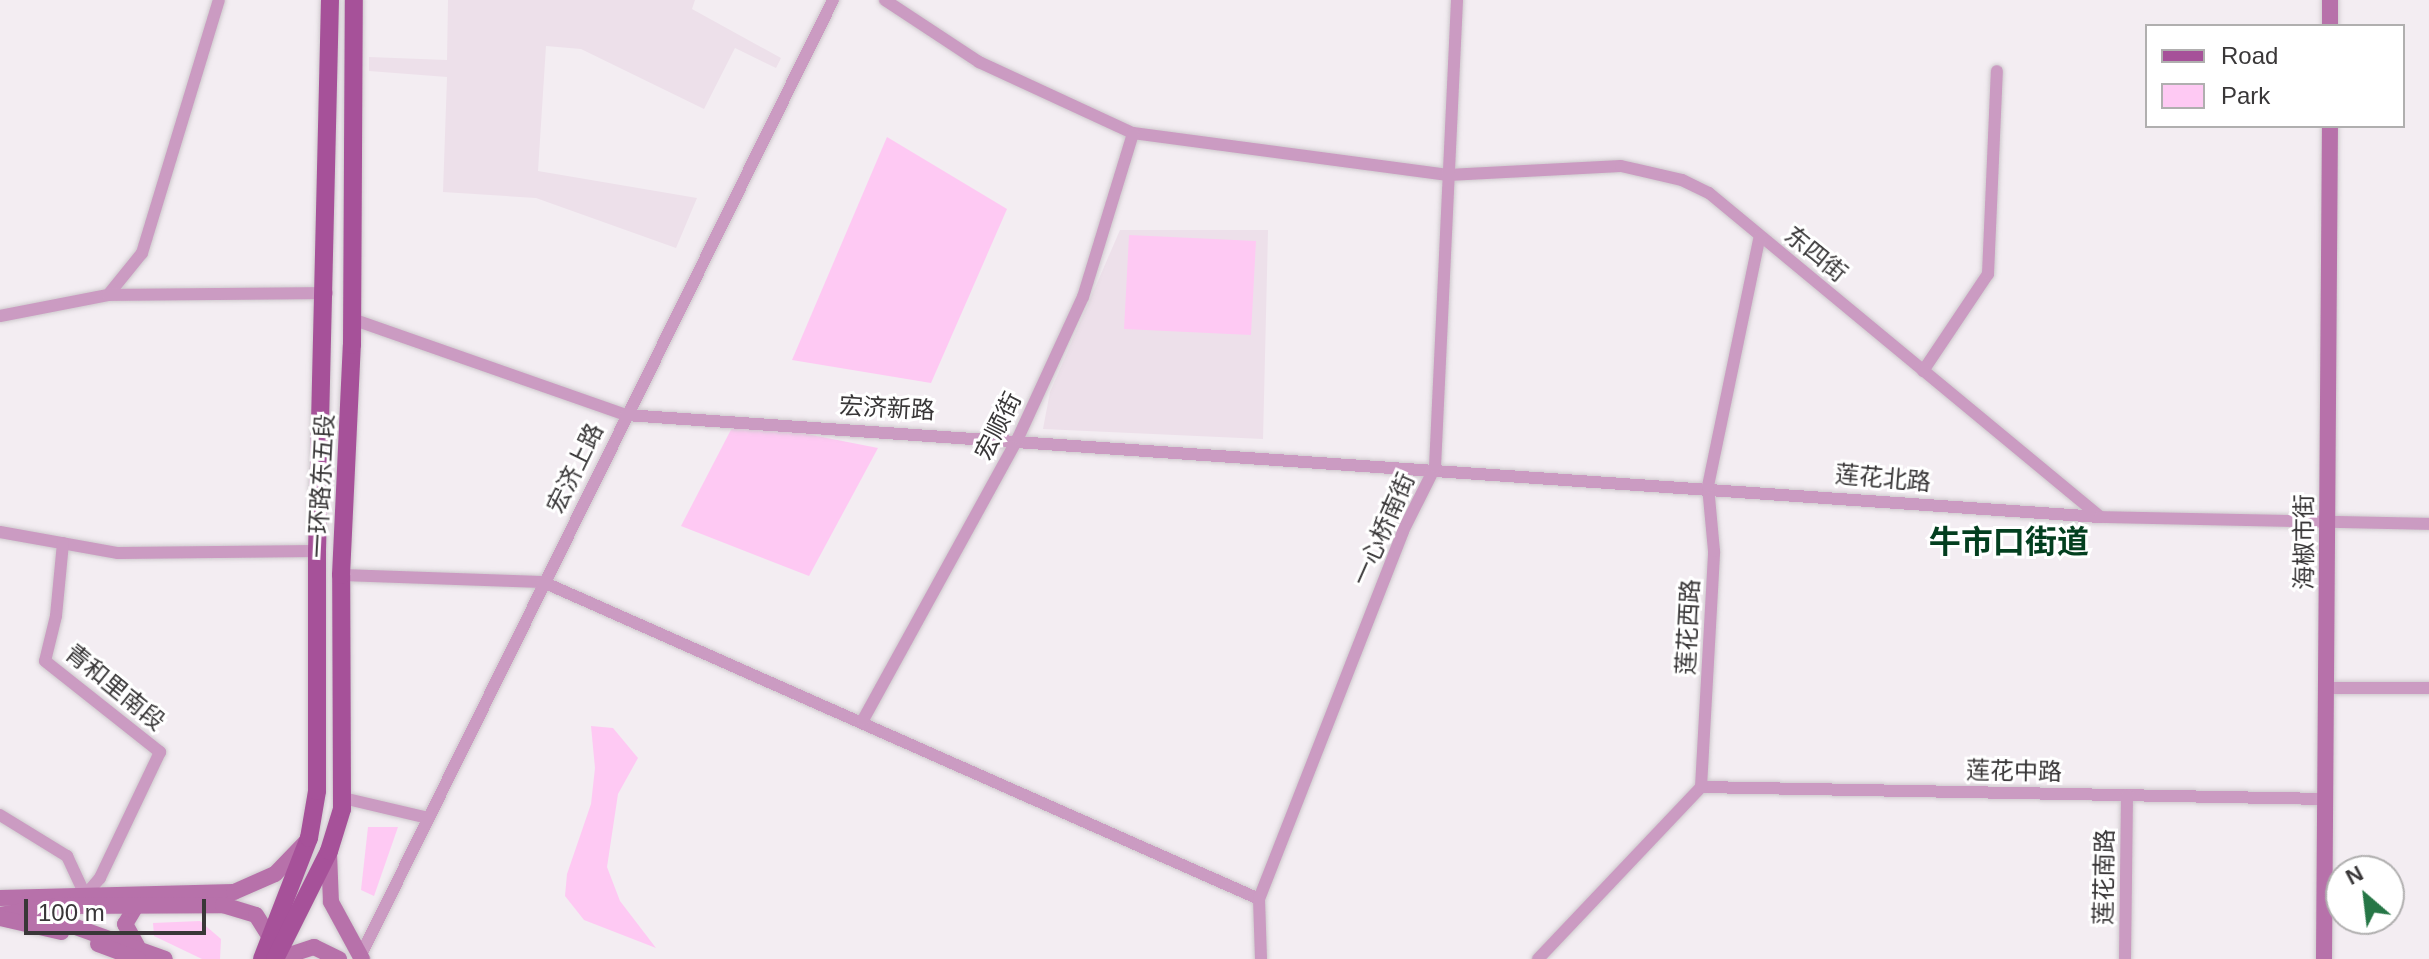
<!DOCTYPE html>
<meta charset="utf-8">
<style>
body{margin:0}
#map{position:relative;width:2429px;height:959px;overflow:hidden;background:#f3edf2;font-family:Arial,"Noto Sans SC",sans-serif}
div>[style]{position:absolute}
.built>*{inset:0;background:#ede0ea}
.green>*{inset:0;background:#fec9f3}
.roads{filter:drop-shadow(0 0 2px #cec9cd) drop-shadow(0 0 2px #cec9cd)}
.street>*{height:12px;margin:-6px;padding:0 6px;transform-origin:6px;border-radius:6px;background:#cb9bc2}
.secondary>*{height:16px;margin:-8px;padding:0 8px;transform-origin:8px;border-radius:8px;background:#b771aa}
.primary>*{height:18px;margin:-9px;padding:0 9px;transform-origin:9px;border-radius:9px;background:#a65199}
span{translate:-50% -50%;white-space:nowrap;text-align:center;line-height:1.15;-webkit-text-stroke:6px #fff;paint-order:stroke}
.street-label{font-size:24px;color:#393738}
.district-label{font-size:32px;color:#033f1f;font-weight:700}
.legend{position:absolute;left:2145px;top:24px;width:260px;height:104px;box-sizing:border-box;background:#fff;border:2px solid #b0afaf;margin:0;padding:10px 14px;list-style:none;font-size:24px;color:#393738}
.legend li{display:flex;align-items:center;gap:16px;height:40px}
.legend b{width:40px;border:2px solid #b0afaf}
.north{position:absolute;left:2325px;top:855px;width:80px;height:80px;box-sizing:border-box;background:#fff;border:2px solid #b0afaf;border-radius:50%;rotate:332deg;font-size:22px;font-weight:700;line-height:32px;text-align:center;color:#393738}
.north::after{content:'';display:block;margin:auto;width:28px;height:36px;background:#267646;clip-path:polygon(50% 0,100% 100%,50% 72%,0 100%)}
.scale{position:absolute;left:24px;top:899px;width:182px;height:36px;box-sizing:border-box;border:4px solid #393738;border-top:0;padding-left:10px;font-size:24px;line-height:28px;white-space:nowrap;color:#393738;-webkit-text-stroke:6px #fff;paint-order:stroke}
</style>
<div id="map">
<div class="built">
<i style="clip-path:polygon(448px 0,695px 0,692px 9px,781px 58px,776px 68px,735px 48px,704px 109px,581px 49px,546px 46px,538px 171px,697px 198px,676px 248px,536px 198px,443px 192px,447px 77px,369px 71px,369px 57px,447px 60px)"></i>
<i style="clip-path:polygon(1120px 230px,1268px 230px,1263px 439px,1043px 429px,1050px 392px)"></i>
</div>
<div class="green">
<i style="clip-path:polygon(887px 137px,1007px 209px,931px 383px,792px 360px)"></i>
<i style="clip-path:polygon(1129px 235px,1256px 241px,1251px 335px,1124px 329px)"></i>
<i style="clip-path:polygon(736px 420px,878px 448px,809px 576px,681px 526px)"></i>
<i style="clip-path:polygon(591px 726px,613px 728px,638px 758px,618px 794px,607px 867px,620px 901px,656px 948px,584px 920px,565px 896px,567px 874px,591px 804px,595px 768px)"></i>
<i style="clip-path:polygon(368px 827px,398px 827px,374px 896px,361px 890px)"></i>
<i style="clip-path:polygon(200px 921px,221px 939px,220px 959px,202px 959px,154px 936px,153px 923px)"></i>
</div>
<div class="roads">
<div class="street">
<i style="left:885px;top:0;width:113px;rotate:33.4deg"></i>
<i style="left:979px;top:62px;width:170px;rotate:24.8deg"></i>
<i style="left:1133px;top:133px;width:318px;rotate:7.6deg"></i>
<i style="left:1448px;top:175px;width:173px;rotate:-3deg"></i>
<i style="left:1621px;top:166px;width:63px;rotate:12.9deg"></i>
<i style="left:1682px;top:180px;width:30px;rotate:26deg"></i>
<i style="left:1709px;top:193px;width:506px;rotate:39.63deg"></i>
<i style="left:108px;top:295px;width:54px;rotate:-51deg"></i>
<i style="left:142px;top:253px;width:264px;rotate:-73.1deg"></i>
<i style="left:0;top:316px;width:110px;rotate:-11deg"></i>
<i style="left:108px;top:295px;width:219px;rotate:-0.5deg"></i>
<i style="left:352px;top:319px;width:290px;rotate:19.3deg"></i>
<i style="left:626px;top:415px;width:1478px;rotate:3.96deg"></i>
<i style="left:2100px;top:517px;width:329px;rotate:1.2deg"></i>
<i style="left:1923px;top:371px;width:117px;rotate:-56.2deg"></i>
<i style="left:1988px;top:274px;width:203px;rotate:-87.5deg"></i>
<i style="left:0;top:532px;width:120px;rotate:10.1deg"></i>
<i style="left:118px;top:553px;width:199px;rotate:-0.6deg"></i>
<i style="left:63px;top:543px;width:73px;rotate:95.5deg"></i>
<i style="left:56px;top:616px;width:46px;rotate:103.7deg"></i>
<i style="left:45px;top:661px;width:147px;rotate:38.4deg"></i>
<i style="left:160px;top:752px;width:140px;rotate:115.5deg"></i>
<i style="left:100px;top:878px;width:21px;rotate:131deg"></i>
<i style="left:341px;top:575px;width:202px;rotate:2deg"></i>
<i style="left:543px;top:582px;width:783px;rotate:23.88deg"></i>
<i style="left:2327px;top:688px;width:102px"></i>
<i style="left:863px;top:720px;width:322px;rotate:-61.2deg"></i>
<i style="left:1018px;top:438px;width:155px;rotate:-65.3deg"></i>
<i style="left:1083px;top:297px;width:171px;rotate:-73deg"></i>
<i style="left:1701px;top:787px;width:624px;rotate:1.1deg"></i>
<i style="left:343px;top:798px;width:87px;rotate:13.2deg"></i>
<i style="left:0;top:815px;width:79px;rotate:31.5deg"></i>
<i style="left:67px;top:856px;width:45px;rotate:65.1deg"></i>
<i style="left:360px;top:957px;width:1068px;rotate:-63.7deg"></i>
<i style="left:1261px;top:959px;width:60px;rotate:-91.9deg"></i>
<i style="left:1259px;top:899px;width:395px;rotate:-68.6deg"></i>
<i style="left:1403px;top:531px;width:72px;rotate:-63.4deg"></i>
<i style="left:1435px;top:467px;width:468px;rotate:-87.3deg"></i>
<i style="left:1538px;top:959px;width:237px;rotate:-46.5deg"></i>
<i style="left:1701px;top:787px;width:236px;rotate:-86.8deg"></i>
<i style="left:1714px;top:551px;width:65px;rotate:-95.3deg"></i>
<i style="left:1708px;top:486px;width:255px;rotate:-78.3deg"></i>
<i style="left:2125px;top:959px;width:164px;rotate:-89.3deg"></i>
</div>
<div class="secondary">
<i style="left:2330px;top:26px;width:26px;rotate:-90deg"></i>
<i style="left:329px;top:853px;width:49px;rotate:87.7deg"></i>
<i style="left:331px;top:902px;width:65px;rotate:61.5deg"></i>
<i style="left:0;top:898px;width:234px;rotate:-1.5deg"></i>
<i style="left:234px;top:892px;width:45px;rotate:-23.7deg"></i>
<i style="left:275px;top:874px;width:43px;rotate:-45.9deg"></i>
<i style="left:136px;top:906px;width:21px;rotate:121deg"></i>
<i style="left:125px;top:924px;width:25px;rotate:61deg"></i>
<i style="left:31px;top:911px;width:142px;rotate:19.7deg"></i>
<i style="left:0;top:915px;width:57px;rotate:-9.1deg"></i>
<i style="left:56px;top:906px;width:167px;rotate:-0.3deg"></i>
<i style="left:223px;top:905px;width:34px;rotate:17deg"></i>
<i style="left:256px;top:915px;width:26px;rotate:58deg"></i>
<i style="left:0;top:918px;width:63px;rotate:12.9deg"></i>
<i style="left:98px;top:944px;width:43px;rotate:20.6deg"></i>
<i style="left:277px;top:959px;width:39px;rotate:-18deg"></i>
<i style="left:314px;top:947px;width:28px;rotate:26deg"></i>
<i style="left:2324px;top:959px;width:833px;rotate:-89.59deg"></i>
</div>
<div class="primary">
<i style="left:262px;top:959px;width:130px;rotate:-68.8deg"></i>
<i style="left:309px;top:838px;width:48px;rotate:-80.3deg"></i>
<i style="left:317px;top:791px;width:240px;rotate:-90deg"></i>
<i style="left:317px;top:551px;width:551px;rotate:-88.65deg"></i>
<i style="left:275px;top:959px;width:121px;rotate:-63.4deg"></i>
<i style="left:329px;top:851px;width:44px;rotate:-72.8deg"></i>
<i style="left:342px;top:809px;width:234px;rotate:-90.2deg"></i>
<i style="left:341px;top:575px;width:230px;rotate:-87.3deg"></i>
<i style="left:352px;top:345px;width:345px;rotate:-89.7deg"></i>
</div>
</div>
<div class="street-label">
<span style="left:1816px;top:254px;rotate:39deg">东四街</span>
<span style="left:887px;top:408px;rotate:3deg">宏济新路</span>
<span style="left:998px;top:426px;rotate:-63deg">宏顺街</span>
<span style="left:575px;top:468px;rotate:-64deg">宏济上路</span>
<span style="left:1883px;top:478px;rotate:5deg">莲花北路</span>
<span style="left:321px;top:486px;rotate:-87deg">一环路东五段</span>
<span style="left:1383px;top:529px;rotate:-66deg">一心桥南街</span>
<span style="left:2304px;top:542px;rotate:-90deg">海椒市街</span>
<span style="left:1688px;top:627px;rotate:-87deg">莲花西路</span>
<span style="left:115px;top:687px;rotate:39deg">青和里南段</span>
<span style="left:2014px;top:771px;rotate:1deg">莲花中路</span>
<span style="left:2104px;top:877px;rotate:-89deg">莲花南路</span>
</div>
<div class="district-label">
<span style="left:2009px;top:542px">牛市口街道</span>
</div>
<ul class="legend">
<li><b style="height:10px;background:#a65199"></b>Road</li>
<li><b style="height:22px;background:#fec9f3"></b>Park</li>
</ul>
<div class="north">N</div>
<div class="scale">100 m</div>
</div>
